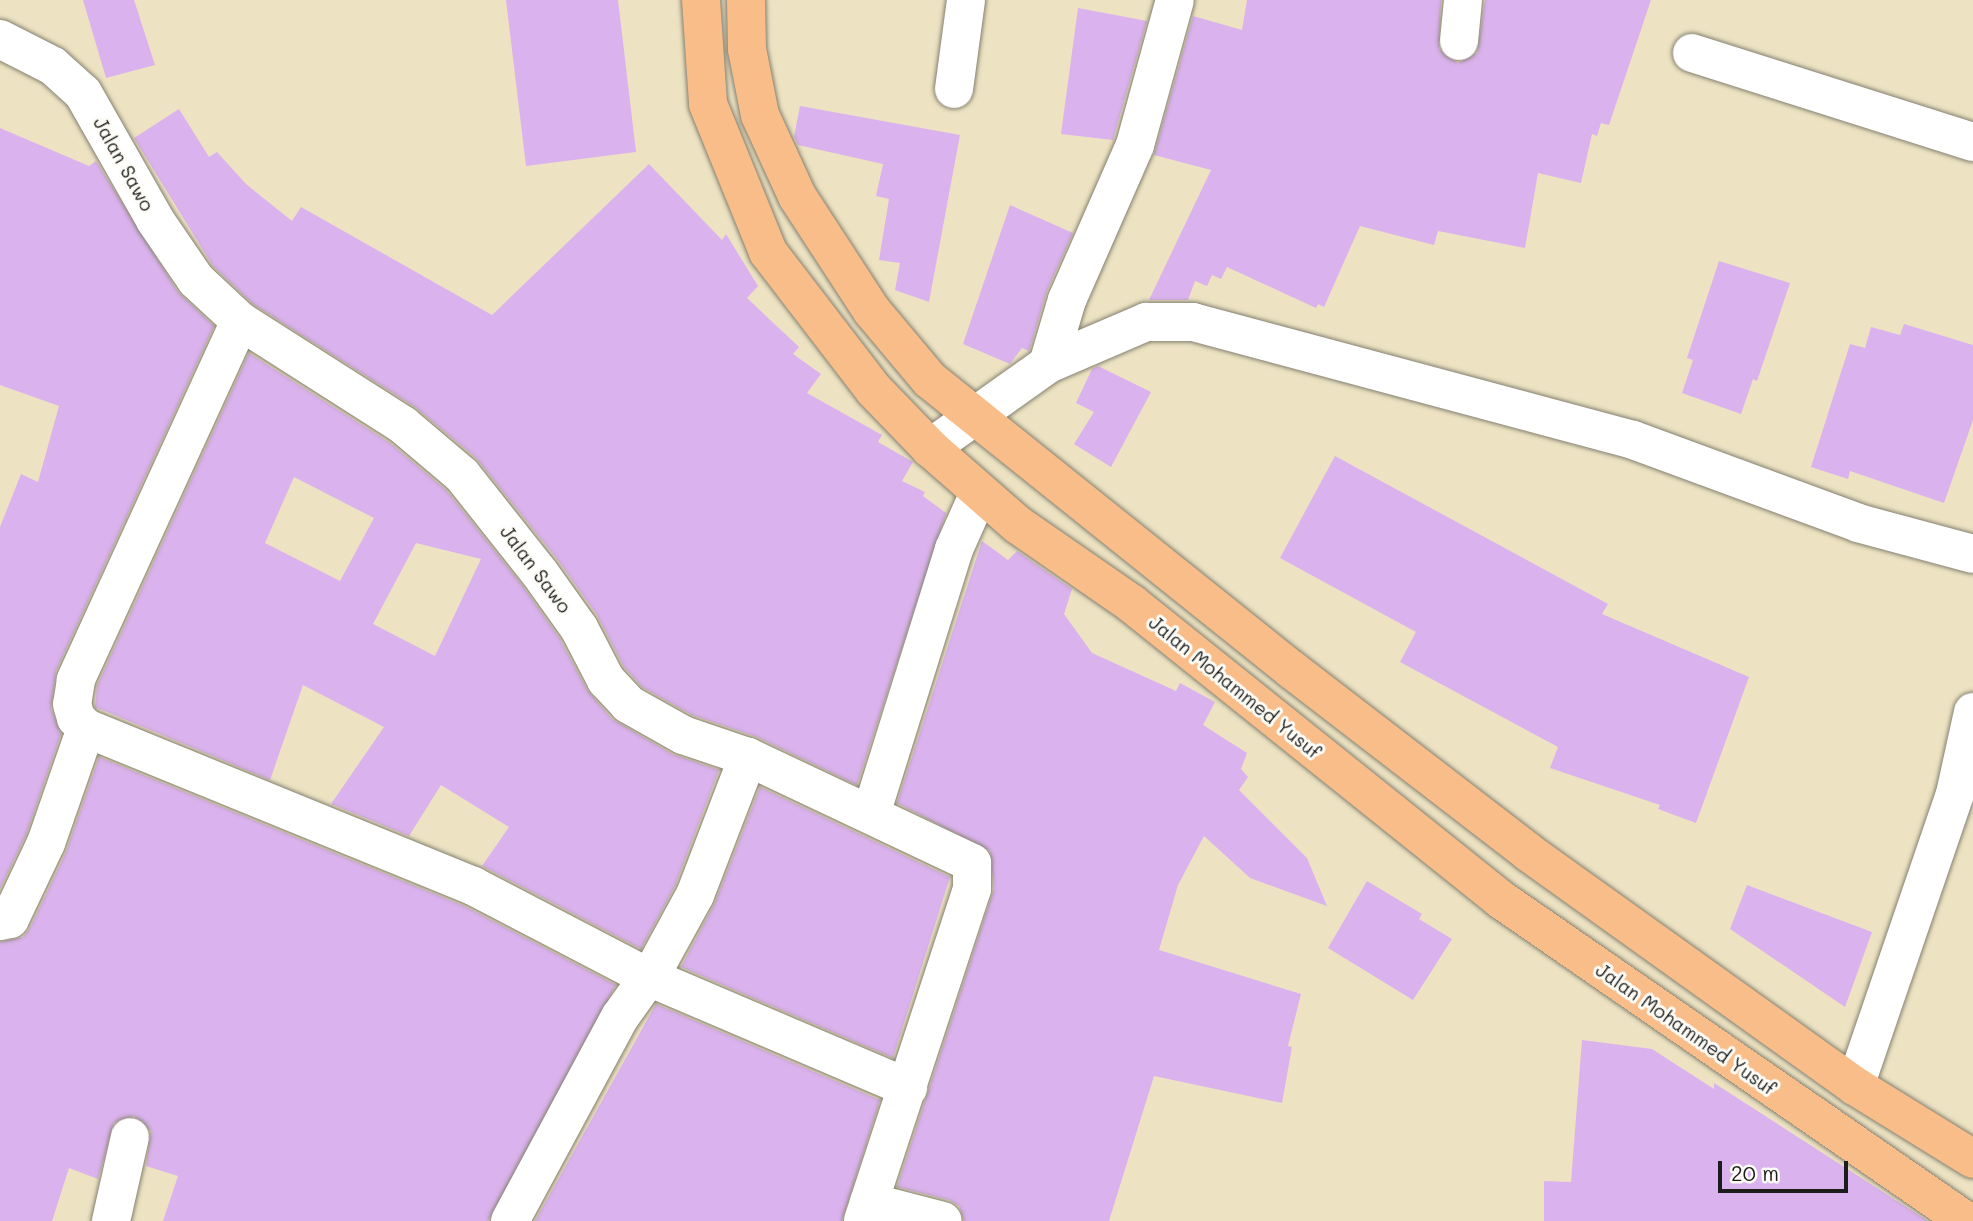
<!DOCTYPE html>
<style>
body{margin:0}
#map{position:relative;width:1973px;height:1221px;overflow:hidden;background:#ede3c3;font-family:Mali,sans-serif}
div>[style]{position:absolute}
.building>*{inset:0;background:#dab2ed}
.roads{filter:drop-shadow(0 0 2px #848070) drop-shadow(0 0 2px #848070)}
.minor>*{height:38px;margin:-19px;padding:0 19px;transform-origin:19px;border-radius:19px;background:#fff}
.major>*{height:38px;margin:-19px;padding:0 19px;transform-origin:19px;border-radius:19px;background:#f8bd89}
span{translate:-50% -50%;white-space:nowrap;text-align:center;line-height:1.15;-webkit-text-stroke:6px #fdfcf7;paint-order:stroke}
.street-label{font-size:19px;color:#1c1c1c}
.scale{position:absolute;left:1718px;top:1161px;width:130px;height:32px;box-sizing:border-box;border:4px solid #1c1c1c;border-top:0;padding-left:9px;font-size:21px;line-height:24px;white-space:nowrap;color:#1c1c1c;-webkit-text-stroke:5px #fdfcf7;paint-order:stroke}
</style>
<div id="map">
<div class="building">
<i style="clip-path:polygon(83px 0,134px 0,155px 65px,106px 78px)"></i>
<i style="clip-path:polygon(506px 0,618px 0,636px 152px,526px 166px)"></i>
<i style="clip-path:polygon(1247px 0,1441px 0,1439px 49px,1458px 63px,1477px 53px,1485px 0,1651px 0,1609px 125px,1601px 123px,1597px 136px,1592px 134px,1581px 183px,1538px 173px,1525px 248px,1438px 231px,1434px 245px,1360px 226px,1324px 307px,1318px 304px,1316px 308px,1227px 267px,1221px 279px,1212px 275px,1207px 286px,1195px 281px,1188px 300px,1149px 300px,1211px 170px,1154px 155px,1193px 16px,1242px 30px)"></i>
<i style="clip-path:polygon(1078px 8px,1147px 21px,1113px 140px,1061px 134px)"></i>
<i style="clip-path:polygon(800px 106px,960px 135px,929px 302px,895px 290px,900px 263px,879px 260px,889px 199px,876px 196px,883px 164px,798px 145px,794px 137px)"></i>
<i style="clip-path:polygon(179px 109px,209px 157px,217px 152px,246px 184px,292px 221px,301px 207px,492px 315px,649px 164px,722px 240px,726px 234px,758px 286px,747px 298px,799px 347px,793px 354px,821px 374px,807px 393px,882px 435px,878px 442px,913px 462px,902px 481px,925px 492px,923px 496px,946px 513px,857px 785px,757px 737px,692px 715px,642px 687px,624px 667px,597px 615px,557px 559px,476px 458px,415px 407px,253px 304px,213px 266px,134px 138px)"></i>
<i style="clip-path:polygon(0 128px,89px 166px,96px 161px,178px 292px,214px 326px,56px 671px,51px 709px,61px 734px,26px 835px,0 889px,0 527px,21px 474px,38px 482px,59px 406px,0 385px)"></i>
<i style="clip-path:polygon(1010px 205px,1073px 233px,1047px 291px,1029px 351px,1022px 348px,1010px 364px,963px 344px)"></i>
<i style="clip-path:polygon(1719px 261px,1790px 283px,1757px 381px,1753px 379px,1741px 414px,1682px 393px,1693px 360px,1687px 358px)"></i>
<i style="clip-path:polygon(1904px 324px,1973px 345px,1973px 420px,1944px 503px,1850px 471px,1848px 479px,1811px 467px,1850px 344px,1865px 348px,1871px 327px,1900px 335px)"></i>
<i style="clip-path:polygon(evenodd,249px 353px,390px 443px,446px 490px,522px 585px,560px 639px,587px 690px,612px 719px,672px 754px,719px 770px,675px 886px,641px 949px,482px 866px,509px 827px,441px 785px,409px 836px,331px 804px,384px 727px,303px 685px,270px 780px,95px 707px,97px 686px,249px 353px,294px 477px,374px 518px,340px 581px,265px 543px,294px 477px,249px 353px,416px 543px,481px 559px,435px 656px,373px 624px,416px 543px)"></i>
<i style="clip-path:polygon(1098px 366px,1151px 392px,1111px 467px,1074px 444px,1094px 412px,1076px 403px,1092px 369px)"></i>
<i style="clip-path:polygon(1335px 456px,1608px 604px,1602px 614px,1749px 677px,1696px 823px,1658px 809px,1660px 805px,1550px 768px,1558px 747px,1400px 662px,1416px 632px,1280px 558px)"></i>
<i style="clip-path:polygon(982px 541px,1008px 560px,1017px 551px,1072px 589px,1064px 614px,1092px 653px,1176px 691px,1180px 683px,1215px 702px,1203px 725px,1247px 753px,1241px 769px,1248px 777px,1239px 790px,1307px 858px,1327px 906px,1250px 878px,1204px 836px,1178px 885px,1159px 950px,1301px 994px,1288px 1046px,1292px 1047px,1282px 1103px,1154px 1076px,1109px 1221px,964px 1221px,959px 1206px,949px 1200px,897px 1187px,994px 889px,990px 851px,897px 803px)"></i>
<i style="clip-path:polygon(99px 757px,464px 906px,616px 985px,488px 1221px,163px 1221px,178px 1176px,146px 1166px,151px 1131px,134px 1116px,114px 1123px,98px 1179px,69px 1168px,52px 1221px,0 1221px,0 942px,23px 937px,30px 928px,66px 852px)"></i>
<i style="clip-path:polygon(760px 787px,950px 877px,893px 1058px,681px 967px,715px 903px)"></i>
<i style="clip-path:polygon(1367px 881px,1422px 914px,1419px 919px,1452px 939px,1413px 1000px,1328px 948px)"></i>
<i style="clip-path:polygon(1747px 885px,1872px 932px,1845px 1007px,1730px 929px)"></i>
<i style="clip-path:polygon(656px 1004px,880px 1100px,842px 1221px,535px 1221px)"></i>
<i style="clip-path:polygon(1582px 1040px,1652px 1049px,1714px 1089px,1714px 1083px,1928px 1221px,1544px 1221px,1544px 1181px,1571px 1182px)"></i>
</div>
<div class="roads">
<div class="minor">
<i style="left:0;top:39px;width:59px;rotate:27deg"></i>
<i style="left:53px;top:66px;width:40px;rotate:42deg"></i>
<i style="left:83px;top:93px;width:146px;rotate:60.4deg"></i>
<i style="left:155px;top:220px;width:73px;rotate:55.7deg"></i>
<i style="left:196px;top:280px;width:60px;rotate:43deg"></i>
<i style="left:240px;top:321px;width:193px;rotate:32.5deg"></i>
<i style="left:403px;top:425px;width:77px;rotate:40.3deg"></i>
<i style="left:462px;top:475px;width:124px;rotate:51.6deg"></i>
<i style="left:539px;top:572px;width:69px;rotate:54.5deg"></i>
<i style="left:579px;top:628px;width:59px;rotate:62.6deg"></i>
<i style="left:606px;top:680px;width:33px;rotate:47deg"></i>
<i style="left:628px;top:704px;width:63px;rotate:29.4deg"></i>
<i style="left:683px;top:735px;width:69px;rotate:18.7deg"></i>
<i style="left:748px;top:757px;width:248px;rotate:25.3deg"></i>
<i style="left:972px;top:863px;width:26px;rotate:90deg"></i>
<i style="left:972px;top:889px;width:349px;rotate:108.2deg"></i>
<i style="left:1459px;top:41px;width:41px;rotate:-84.4deg"></i>
<i style="left:1692px;top:53px;width:295px;rotate:17.6deg"></i>
<i style="left:954px;top:89px;width:90px;rotate:-82.3deg"></i>
<i style="left:240px;top:321px;width:395px;rotate:114.6deg"></i>
<i style="left:76px;top:680px;width:24px;rotate:99deg"></i>
<i style="left:72px;top:704px;width:15px;rotate:74deg"></i>
<i style="left:76px;top:718px;width:14px;rotate:45deg"></i>
<i style="left:86px;top:728px;width:418px;rotate:22.2deg"></i>
<i style="left:473px;top:886px;width:195px;rotate:27.5deg"></i>
<i style="left:646px;top:976px;width:285px;rotate:23.1deg"></i>
<i style="left:1048px;top:364px;width:67px;rotate:-73.5deg"></i>
<i style="left:1067px;top:300px;width:169px;rotate:-66.3deg"></i>
<i style="left:1135px;top:145px;width:150px;rotate:-74.6deg"></i>
<i style="left:930px;top:448px;width:145px;rotate:-35.4deg"></i>
<i style="left:1048px;top:364px;width:107px;rotate:-23.2deg"></i>
<i style="left:1146px;top:322px;width:47px"></i>
<i style="left:1193px;top:322px;width:456px;rotate:15deg"></i>
<i style="left:1633px;top:440px;width:240px;rotate:20.2deg"></i>
<i style="left:1858px;top:523px;width:119px;rotate:15.1deg"></i>
<i style="left:871px;top:814px;width:278px;rotate:-72.6deg"></i>
<i style="left:954px;top:549px;width:61px;rotate:-65.9deg"></i>
<i style="left:0;top:921px;width:10px;rotate:-11deg"></i>
<i style="left:10px;top:919px;width:84px;rotate:-64.7deg"></i>
<i style="left:46px;top:843px;width:122px;rotate:-70.8deg"></i>
<i style="left:1855px;top:1086px;width:309px;rotate:-71.1deg"></i>
<i style="left:1955px;top:794px;width:84px;rotate:-77.6deg"></i>
<i style="left:869px;top:1202px;width:76px;rotate:14.4deg"></i>
<i style="left:111px;top:1221px;width:86px;rotate:-77.3deg"></i>
<i style="left:510px;top:1221px;width:232px;rotate:-61.7deg"></i>
<i style="left:620px;top:1017px;width:60px;rotate:-54.5deg"></i>
<i style="left:655px;top:968px;width:83px;rotate:-61.3deg"></i>
<i style="left:695px;top:895px;width:148px;rotate:-69deg"></i>
</div>
<div class="major">
<i style="left:701px;top:0;width:104px;rotate:86.1deg"></i>
<i style="left:708px;top:104px;width:160px;rotate:67.9deg"></i>
<i style="left:768px;top:252px;width:174px;rotate:52.5deg"></i>
<i style="left:874px;top:390px;width:81px;rotate:46deg"></i>
<i style="left:930px;top:448px;width:117px;rotate:41.2deg"></i>
<i style="left:1018px;top:525px;width:139px;rotate:34.7deg"></i>
<i style="left:1132px;top:604px;width:472px;rotate:38.7deg"></i>
<i style="left:1500px;top:899px;width:566px;rotate:34.64deg"></i>
<i style="left:746px;top:0;width:49px;rotate:88.8deg"></i>
<i style="left:747px;top:49px;width:67px;rotate:78.9deg"></i>
<i style="left:760px;top:115px;width:89px;rotate:65.4deg"></i>
<i style="left:797px;top:196px;width:137px;rotate:56.9deg"></i>
<i style="left:872px;top:311px;width:90px;rotate:50deg"></i>
<i style="left:930px;top:380px;width:464px;rotate:38.7deg"></i>
<i style="left:1292px;top:670px;width:298px;rotate:37.6deg"></i>
<i style="left:1528px;top:852px;width:402px;rotate:35.6deg"></i>
<i style="left:1855px;top:1086px;width:139px;rotate:31.7deg"></i>
</div>
</div>
<div class="street-label">
<span style="left:124px;top:164px;rotate:61deg">Jalan Sawo</span>
<span style="left:536px;top:569px;rotate:53deg">Jalan Sawo</span>
<span style="left:1235px;top:687px;rotate:39deg">Jalan Mohammed Yusuf</span>
<span style="left:1686px;top:1029px;rotate:35deg">Jalan Mohammed Yusuf</span>
</div>
<div class="scale">20 m</div>
</div>
